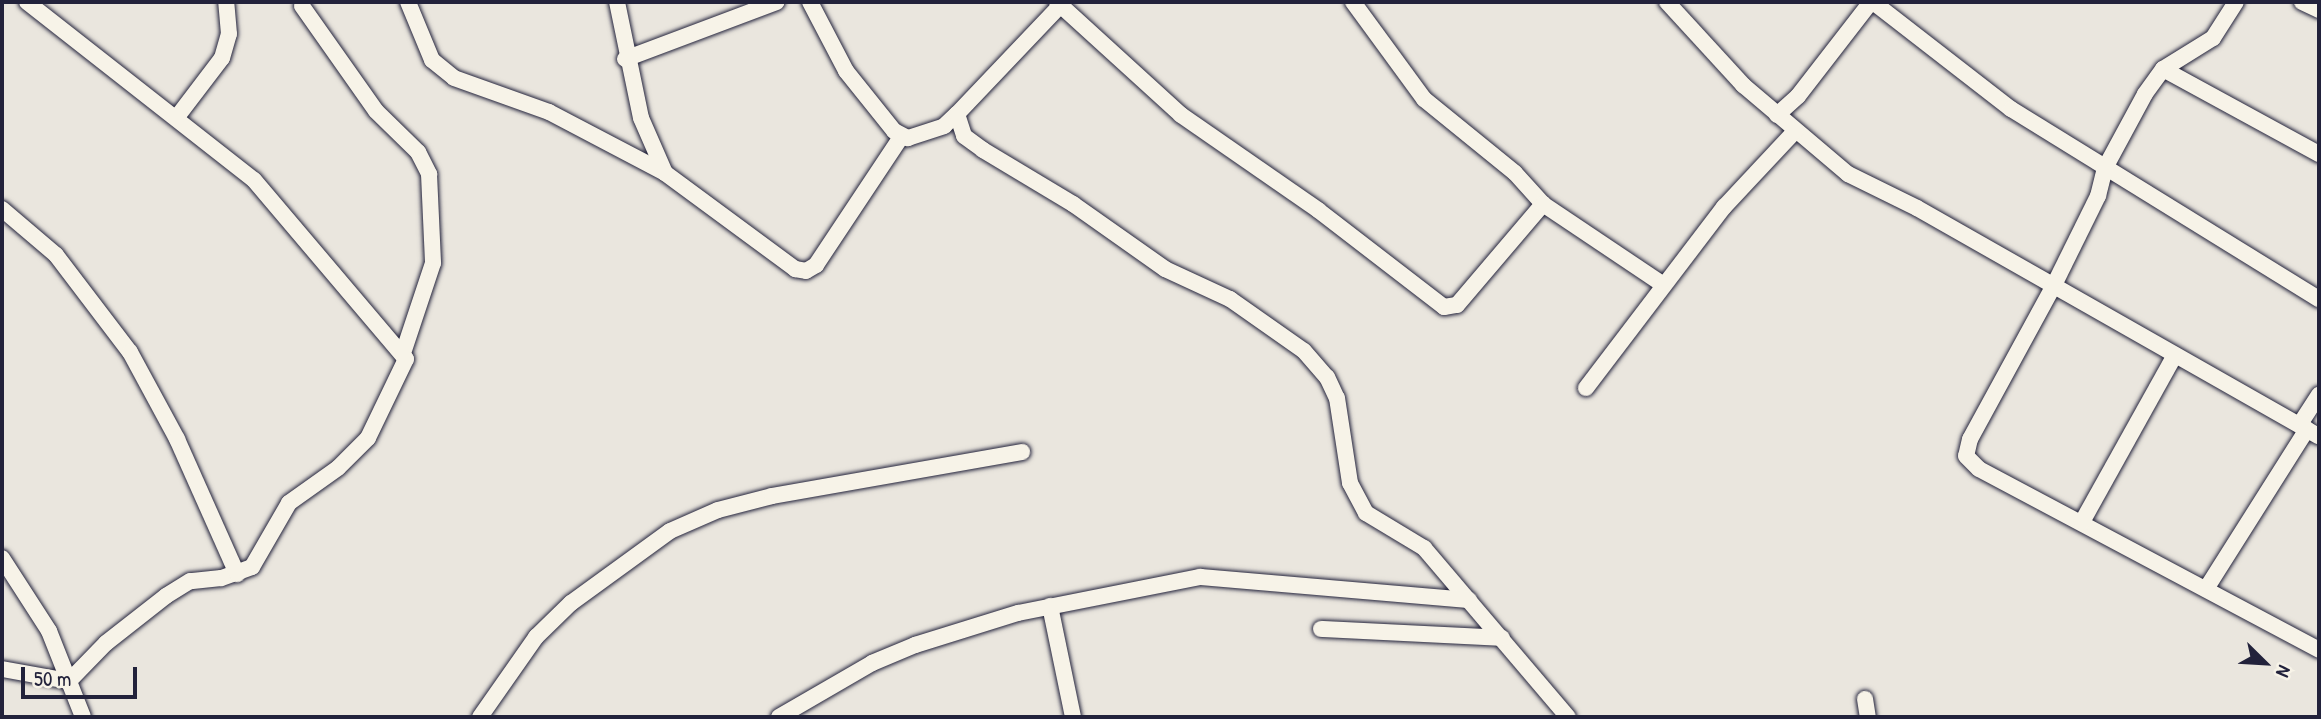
<!DOCTYPE html>
<style>
body{margin:0}
#map{position:relative;width:2321px;height:719px;overflow:hidden;background:#eae6de;font-family:"Patrick Hand",sans-serif}
div>[style]{position:absolute}
.roads{filter:drop-shadow(0 0 2px #22223b) drop-shadow(0 0 2px #22223b)}
.minor>*{height:16px;margin:-8px;padding:0 8px;transform-origin:8px;border-radius:8px;background:#f7f3e8}
span{translate:-50% -50%;white-space:nowrap;text-align:center;line-height:1.15;-webkit-text-stroke:5px #f7f3e8;paint-order:stroke}
.frame{position:absolute;inset:0;border:4px solid #22223b;pointer-events:none}
.north{position:absolute;left:2230px;top:628px;width:70px;height:70px;-webkit-text-stroke:5px #f7f3e8;paint-order:stroke;rotate:114deg;font-size:19px;font-weight:700;line-height:28px;text-align:center;color:#22223b}
.north::after{content:'';display:block;margin:auto;width:24px;height:32px;background:#22223b;clip-path:polygon(50% 0,100% 100%,50% 72%,0 100%)}
.scale{position:absolute;left:21px;top:667px;width:116px;height:32px;box-sizing:border-box;border:4px solid #22223b;border-top:0;padding-left:9px;font-size:21px;line-height:24px;white-space:nowrap;color:#22223b;-webkit-text-stroke:5px #f7f3e8;paint-order:stroke}
</style>
<div id="map">
<div class="roads">
<div class="minor">
<i style="left:27px;top:2px;width:288px;rotate:38.1deg"></i>
<i style="left:254px;top:180px;width:235px;rotate:49.7deg"></i>
<i style="left:406px;top:359px;width:88px;rotate:115.7deg"></i>
<i style="left:368px;top:438px;width:42px;rotate:135deg"></i>
<i style="left:338px;top:468px;width:60px;rotate:144.5deg"></i>
<i style="left:289px;top:503px;width:74px;rotate:120deg"></i>
<i style="left:252px;top:567px;width:33px;rotate:160deg"></i>
<i style="left:221px;top:578px;width:31px;rotate:174deg"></i>
<i style="left:190px;top:581px;width:28px;rotate:148deg"></i>
<i style="left:166px;top:596px;width:76px;rotate:141.9deg"></i>
<i style="left:106px;top:643px;width:53px;rotate:134.2deg"></i>
<i style="left:408px;top:2px;width:63px;rotate:67.5deg"></i>
<i style="left:432px;top:60px;width:28px;rotate:39deg"></i>
<i style="left:454px;top:78px;width:101px;rotate:19.7deg"></i>
<i style="left:549px;top:112px;width:131px;rotate:27.7deg"></i>
<i style="left:617px;top:2px;width:118px;rotate:78.3deg"></i>
<i style="left:641px;top:118px;width:60px;rotate:66.4deg"></i>
<i style="left:665px;top:173px;width:162px;rotate:36.4deg"></i>
<i style="left:795px;top:269px;width:11px;rotate:10deg"></i>
<i style="left:806px;top:271px;width:12px;rotate:-31deg"></i>
<i style="left:816px;top:265px;width:154px;rotate:-56.4deg"></i>
<i style="left:810px;top:2px;width:78px;rotate:62.4deg"></i>
<i style="left:846px;top:71px;width:77px;rotate:51.3deg"></i>
<i style="left:894px;top:131px;width:16px;rotate:27deg"></i>
<i style="left:908px;top:138px;width:38px;rotate:-18deg"></i>
<i style="left:944px;top:126px;width:18px;rotate:-43deg"></i>
<i style="left:957px;top:114px;width:149px;rotate:-46.4deg"></i>
<i style="left:1057px;top:2px;width:168px;rotate:42.3deg"></i>
<i style="left:1181px;top:115px;width:167px;rotate:34.7deg"></i>
<i style="left:1318px;top:210px;width:159px;rotate:37.6deg"></i>
<i style="left:1444px;top:307px;width:13px;rotate:-9deg"></i>
<i style="left:1457px;top:305px;width:133px;rotate:-49.6deg"></i>
<i style="left:1353px;top:2px;width:120px;rotate:53.8deg"></i>
<i style="left:1424px;top:99px;width:117px;rotate:39.1deg"></i>
<i style="left:1515px;top:173px;width:42px;rotate:47.9deg"></i>
<i style="left:1543px;top:204px;width:143px;rotate:33.9deg"></i>
<i style="left:1667px;top:2px;width:113px;rotate:47.5deg"></i>
<i style="left:1743px;top:85px;width:138px;rotate:40.3deg"></i>
<i style="left:1848px;top:174px;width:77px;rotate:26.2deg"></i>
<i style="left:1917px;top:208px;width:462px;rotate:29.6deg"></i>
<i style="left:1873px;top:2px;width:175px;rotate:37.8deg"></i>
<i style="left:2011px;top:109px;width:362px;rotate:31.7deg"></i>
<i style="left:2236px;top:2px;width:43px;rotate:122.6deg"></i>
<i style="left:2213px;top:38px;width:59px;rotate:148.2deg"></i>
<i style="left:2163px;top:69px;width:31px;rotate:126deg"></i>
<i style="left:2145px;top:94px;width:84px;rotate:118.4deg"></i>
<i style="left:2105px;top:168px;width:29px;rotate:104deg"></i>
<i style="left:2098px;top:196px;width:102px;rotate:116.3deg"></i>
<i style="left:2053px;top:287px;width:173px;rotate:118.6deg"></i>
<i style="left:1970px;top:439px;width:17px;rotate:103deg"></i>
<i style="left:1966px;top:456px;width:18px;rotate:45deg"></i>
<i style="left:1979px;top:469px;width:385px;rotate:28deg"></i>
<i style="left:2302px;top:2px;width:19px;rotate:25deg"></i>
<i style="left:302px;top:6px;width:128px;rotate:54.8deg"></i>
<i style="left:376px;top:111px;width:59px;rotate:44.3deg"></i>
<i style="left:418px;top:152px;width:25px;rotate:63deg"></i>
<i style="left:429px;top:174px;width:89px;rotate:87.4deg"></i>
<i style="left:433px;top:263px;width:95px;rotate:108.4deg"></i>
<i style="left:625px;top:59px;width:162px;rotate:-20.6deg"></i>
<i style="left:2163px;top:69px;width:178px;rotate:28.6deg"></i>
<i style="left:957px;top:114px;width:23px;rotate:72deg"></i>
<i style="left:964px;top:136px;width:24px;rotate:36deg"></i>
<i style="left:983px;top:150px;width:105px;rotate:31deg"></i>
<i style="left:1073px;top:204px;width:113px;rotate:35.2deg"></i>
<i style="left:1165px;top:269px;width:72px;rotate:24.8deg"></i>
<i style="left:1230px;top:299px;width:90px;rotate:35.1deg"></i>
<i style="left:1304px;top:351px;width:35px;rotate:49deg"></i>
<i style="left:1327px;top:377px;width:23px;rotate:65deg"></i>
<i style="left:1337px;top:398px;width:86px;rotate:81.3deg"></i>
<i style="left:1350px;top:483px;width:34px;rotate:62deg"></i>
<i style="left:1366px;top:513px;width:68px;rotate:31.1deg"></i>
<i style="left:1424px;top:548px;width:222px;rotate:49.6deg"></i>
<i style="left:1777px;top:115px;width:28px;rotate:-42deg"></i>
<i style="left:1798px;top:96px;width:119px;rotate:-52.2deg"></i>
<i style="left:177px;top:117px;width:74px;rotate:-52.7deg"></i>
<i style="left:222px;top:58px;width:25px;rotate:-74deg"></i>
<i style="left:229px;top:34px;width:32px;rotate:-95deg"></i>
<i style="left:2px;top:209px;width:71px;rotate:40.4deg"></i>
<i style="left:56px;top:255px;width:122px;rotate:52.7deg"></i>
<i style="left:130px;top:352px;width:99px;rotate:61.6deg"></i>
<i style="left:177px;top:439px;width:148px;rotate:66deg"></i>
<i style="left:1586px;top:388px;width:228px;rotate:-52.7deg"></i>
<i style="left:1724px;top:207px;width:104px;rotate:-46.9deg"></i>
<i style="left:2300px;top:424px;width:35px;rotate:-57deg"></i>
<i style="left:2082px;top:522px;width:191px;rotate:-60.9deg"></i>
<i style="left:2px;top:558px;width:87px;rotate:57.2deg"></i>
<i style="left:49px;top:631px;width:92px;rotate:68.4deg"></i>
<i style="left:2206px;top:589px;width:189px;rotate:-57.7deg"></i>
<i style="left:1050px;top:606px;width:113px;rotate:78.3deg"></i>
<i style="left:1321px;top:629px;width:181px;rotate:2.8deg"></i>
<i style="left:2px;top:669px;width:68px;rotate:10.2deg"></i>
<i style="left:1865px;top:699px;width:18px;rotate:81deg"></i>
<i style="left:480px;top:717px;width:98px;rotate:-55deg"></i>
<i style="left:536px;top:637px;width:49px;rotate:-44.2deg"></i>
<i style="left:571px;top:603px;width:122px;rotate:-36deg"></i>
<i style="left:670px;top:531px;width:52px;rotate:-23.6deg"></i>
<i style="left:718px;top:510px;width:56px;rotate:-14.5deg"></i>
<i style="left:772px;top:496px;width:254px;rotate:-10deg"></i>
<i style="left:779px;top:717px;width:108px;rotate:-30.1deg"></i>
<i style="left:872px;top:663px;width:47px;rotate:-22.7deg"></i>
<i style="left:915px;top:645px;width:108px;rotate:-17.3deg"></i>
<i style="left:1018px;top:613px;width:186px;rotate:-11.2deg"></i>
<i style="left:1200px;top:577px;width:270px;rotate:4.9deg"></i>
</div>
</div>
<div class="frame"></div>
<div class="north">N</div>
<div class="scale">50 m</div>
</div>
